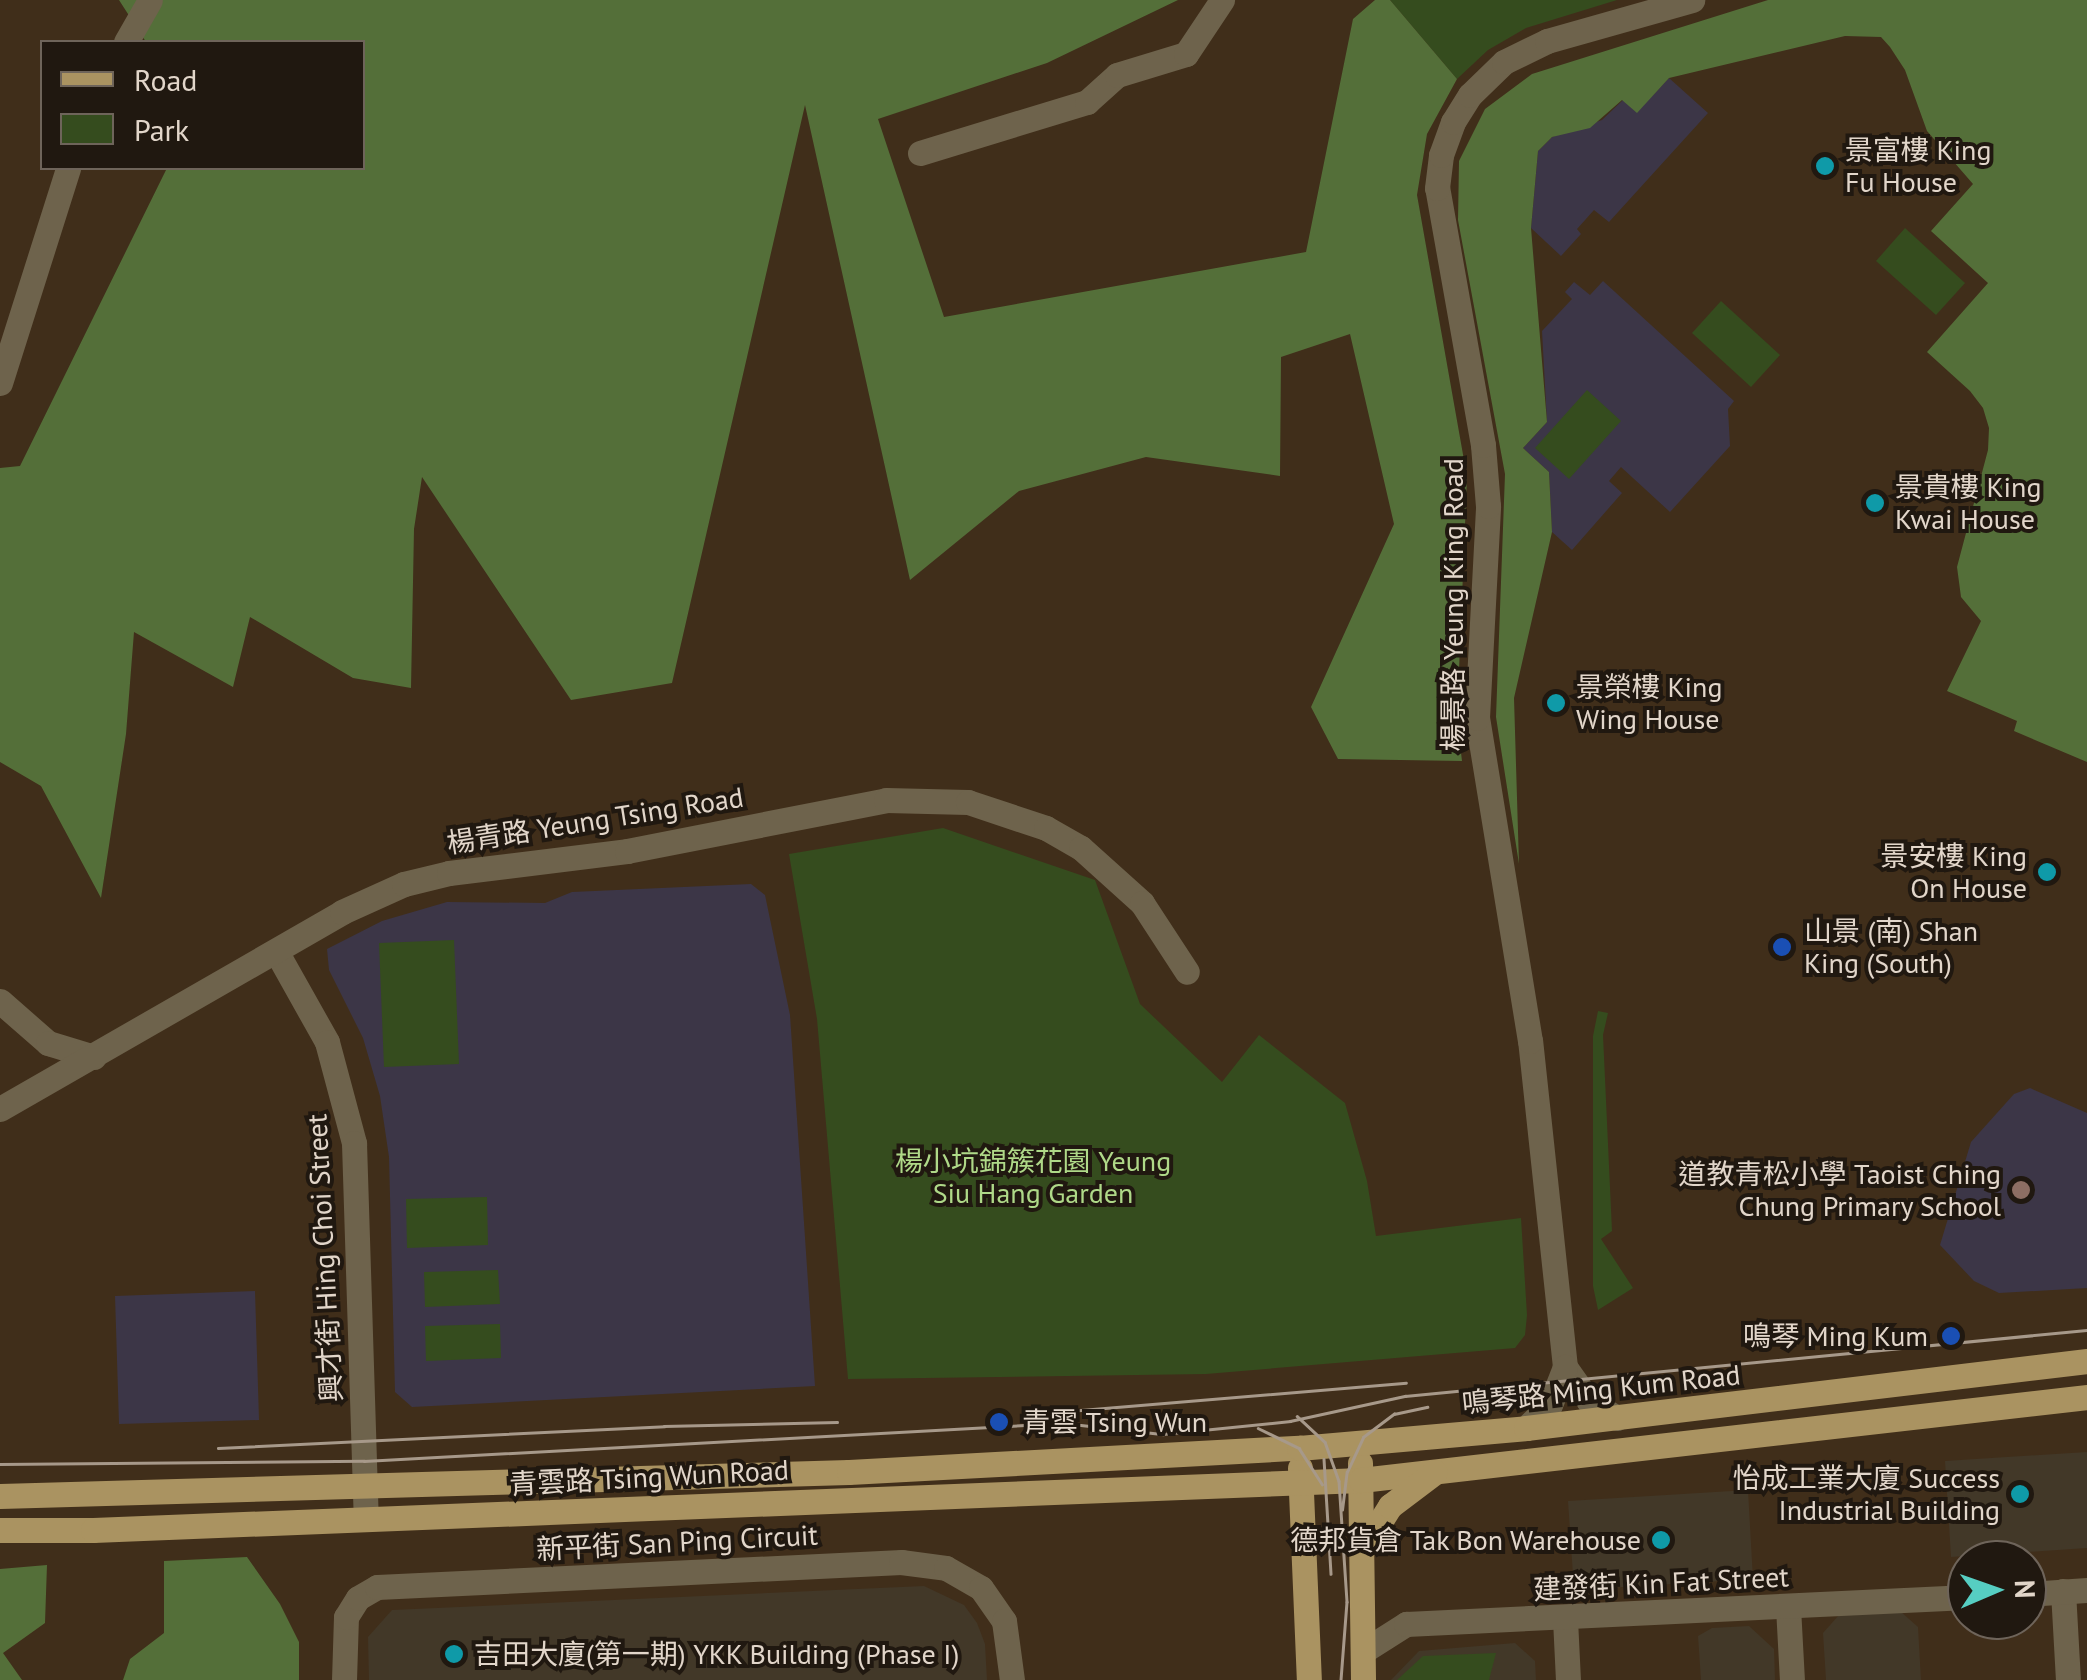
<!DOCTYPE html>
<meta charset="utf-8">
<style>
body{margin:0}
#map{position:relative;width:2087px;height:1680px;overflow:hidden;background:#402e1a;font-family:"PT Sans","Noto Sans TC",sans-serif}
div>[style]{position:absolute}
.industrial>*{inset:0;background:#423828}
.education>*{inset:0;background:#3c3647}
.green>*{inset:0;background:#354c1e}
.forest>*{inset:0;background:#546f39}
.minor>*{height:25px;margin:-12.5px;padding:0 12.5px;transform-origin:12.5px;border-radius:12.5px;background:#6e634c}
.major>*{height:25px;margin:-12.5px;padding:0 12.5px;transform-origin:12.5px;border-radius:12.5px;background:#aa9361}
.tram>*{height:2.5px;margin:-1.25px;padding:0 1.25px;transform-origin:1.25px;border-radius:1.25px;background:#a7998a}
.dots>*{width:28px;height:28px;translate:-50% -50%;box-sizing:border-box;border:5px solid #201810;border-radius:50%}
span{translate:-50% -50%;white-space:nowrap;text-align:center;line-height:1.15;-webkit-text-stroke:8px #201810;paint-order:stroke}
.poi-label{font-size:28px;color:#e2d6ca}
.left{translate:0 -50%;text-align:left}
.right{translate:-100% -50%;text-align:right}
.street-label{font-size:28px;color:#e2d6ca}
.park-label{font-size:28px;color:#afd988}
.legend{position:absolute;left:40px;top:40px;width:325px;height:130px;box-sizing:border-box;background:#201810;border:2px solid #6e645a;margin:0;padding:12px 18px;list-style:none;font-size:30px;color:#e2d6ca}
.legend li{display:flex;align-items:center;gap:20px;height:50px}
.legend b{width:50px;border:2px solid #6e645a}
.north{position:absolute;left:1947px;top:1540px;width:100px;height:100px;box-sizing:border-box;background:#201810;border:2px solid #6e645a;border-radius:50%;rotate:88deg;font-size:28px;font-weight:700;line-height:40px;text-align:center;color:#e2d6ca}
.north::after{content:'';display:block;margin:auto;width:35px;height:45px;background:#56cec2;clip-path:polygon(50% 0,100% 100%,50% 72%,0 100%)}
</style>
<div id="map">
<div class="industrial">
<i style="clip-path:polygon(2087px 1452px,2087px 1548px,1951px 1557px,1945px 1461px)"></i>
<i style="clip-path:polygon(1748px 1490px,1753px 1579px,1574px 1590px,1568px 1501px)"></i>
<i style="clip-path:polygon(924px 1586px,964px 1605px,977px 1623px,985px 1644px,987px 1680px,369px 1680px,368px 1637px,392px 1610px)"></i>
<i style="clip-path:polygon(1900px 1611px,1918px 1627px,1921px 1680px,1826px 1680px,1823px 1633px,1839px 1615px)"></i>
<i style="clip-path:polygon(1749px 1626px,1774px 1649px,1775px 1680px,1701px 1680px,1698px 1636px,1712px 1628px)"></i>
<i style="clip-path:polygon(1515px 1643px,1535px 1661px,1536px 1680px,1391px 1680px,1419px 1651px)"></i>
</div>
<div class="education">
<i style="clip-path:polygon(1669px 78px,1708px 113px,1609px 222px,1594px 210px,1577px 229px,1581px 234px,1561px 256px,1531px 228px,1538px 151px,1552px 137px,1602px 120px,1623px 100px,1637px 112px)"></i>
<i style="clip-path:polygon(1603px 281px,1734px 401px,1728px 409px,1730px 446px,1670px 512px,1621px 467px,1609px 481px,1622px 493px,1572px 550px,1552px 532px,1549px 472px,1523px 448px,1547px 422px,1542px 331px,1572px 299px,1565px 292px,1574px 282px,1590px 295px)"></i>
<i style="clip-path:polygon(751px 884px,765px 895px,790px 1015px,815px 1386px,412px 1407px,395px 1392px,389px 1157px,380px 1096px,363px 1038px,329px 970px,327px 949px,382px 921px,447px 902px,545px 903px,572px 892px)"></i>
<i style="clip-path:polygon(2030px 1088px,2087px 1113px,2087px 1288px,1999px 1293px,1974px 1281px,1940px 1245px,1971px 1142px,2014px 1094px)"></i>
<i style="clip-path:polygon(255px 1291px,259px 1420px,119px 1424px,115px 1296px)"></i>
</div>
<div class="green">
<i style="clip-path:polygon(1390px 0,1617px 0,1526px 28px,1488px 50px,1457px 79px)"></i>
<i style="clip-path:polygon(1905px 228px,1965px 283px,1936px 315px,1876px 261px)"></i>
<i style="clip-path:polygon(1721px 301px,1780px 355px,1751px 387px,1692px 333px)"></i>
<i style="clip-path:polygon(1587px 390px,1621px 421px,1569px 479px,1535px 448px)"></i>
<i style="clip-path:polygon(943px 828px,1095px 880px,1140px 1004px,1222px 1082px,1259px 1035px,1345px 1103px,1367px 1181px,1376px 1236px,1521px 1218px,1527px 1315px,1525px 1335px,1515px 1348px,1206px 1374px,848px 1379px,817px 1019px,789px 854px)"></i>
<i style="clip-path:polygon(454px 940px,459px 1064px,384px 1067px,379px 943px)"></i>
<i style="clip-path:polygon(1598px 1011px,1608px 1013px,1603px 1035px,1612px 1231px,1601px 1239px,1633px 1288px,1598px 1310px,1593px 1286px,1593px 1036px)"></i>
<i style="clip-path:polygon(487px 1197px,488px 1245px,407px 1248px,406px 1199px)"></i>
<i style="clip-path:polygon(498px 1270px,500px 1304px,425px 1307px,424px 1272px)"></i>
<i style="clip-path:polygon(500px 1324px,501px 1358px,426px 1361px,425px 1326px)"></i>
<i style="clip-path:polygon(1496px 1653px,1489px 1680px,1397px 1680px,1423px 1656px)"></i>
</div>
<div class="forest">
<i style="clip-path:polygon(119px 0,1178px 0,1047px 63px,878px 119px,944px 317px,1306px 252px,1353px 19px,1375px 0,1390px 0,1457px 79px,1427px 134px,1417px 195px,1467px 477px,1457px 719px,1462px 761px,1338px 759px,1311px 707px,1394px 524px,1350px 334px,1281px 357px,1280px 476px,1146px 457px,1019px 491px,910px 580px,805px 105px,672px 683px,571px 700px,422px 477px,414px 529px,411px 688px,353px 678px,250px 617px,233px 687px,134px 632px,126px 734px,101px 898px,41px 786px,0 762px,0 468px,20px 466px,167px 168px,362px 168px,362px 42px,146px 42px)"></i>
<i style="clip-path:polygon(1768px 0,2087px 0,2087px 762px,2014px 731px,2017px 721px,1947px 691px,1981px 621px,1961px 597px,1957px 567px,1988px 450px,1989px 428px,1983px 408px,1970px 391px,1927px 352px,1988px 283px,1931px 231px,1973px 184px,1927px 131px,1905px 70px,1890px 47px,1881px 37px,1845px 36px,1669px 78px,1637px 113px,1622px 100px,1590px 128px,1552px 137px,1538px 151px,1531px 228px,1547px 422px,1523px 448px,1549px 472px,1552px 532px,1514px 698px,1519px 864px,1496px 717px,1505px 474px,1458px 220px,1459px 161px,1485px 109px,1532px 74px)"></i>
<i style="clip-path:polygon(247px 1557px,280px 1604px,299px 1642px,299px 1680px,123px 1680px,130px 1659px,164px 1633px,164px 1561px)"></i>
<i style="clip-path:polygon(47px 1565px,45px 1623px,3px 1653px,22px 1680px,0 1680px,0 1569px)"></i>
</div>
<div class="minor">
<i style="left:126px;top:42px;width:48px;rotate:-60.3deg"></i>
<i style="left:920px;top:153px;width:175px;rotate:-17deg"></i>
<i style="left:1087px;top:102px;width:40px;rotate:-42deg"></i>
<i style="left:1117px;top:75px;width:72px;rotate:-16.9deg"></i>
<i style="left:1186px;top:54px;width:65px;rotate:-56.3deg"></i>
<i style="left:0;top:383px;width:225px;rotate:-72.4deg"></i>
<i style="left:276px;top:951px;width:104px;rotate:60.7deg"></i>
<i style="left:327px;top:1042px;width:105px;rotate:75deg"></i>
<i style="left:354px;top:1143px;width:376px;rotate:88.2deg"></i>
<i style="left:0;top:1001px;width:64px;rotate:41.2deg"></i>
<i style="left:48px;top:1043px;width:48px;rotate:16.9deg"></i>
<i style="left:0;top:1109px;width:395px;rotate:-29.9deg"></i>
<i style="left:342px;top:912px;width:68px;rotate:-24.3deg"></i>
<i style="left:404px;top:884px;width:46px;rotate:-13.7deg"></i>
<i style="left:449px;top:873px;width:179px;rotate:-7deg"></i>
<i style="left:627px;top:851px;width:264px;rotate:-11.1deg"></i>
<i style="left:886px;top:800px;width:82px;rotate:1.4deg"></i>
<i style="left:968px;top:802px;width:82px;rotate:18.4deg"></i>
<i style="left:1046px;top:828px;width:40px;rotate:29.7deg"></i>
<i style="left:1081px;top:848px;width:82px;rotate:42deg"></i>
<i style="left:1142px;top:903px;width:82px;rotate:56.9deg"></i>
<i style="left:1617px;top:1418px;width:33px;rotate:-149deg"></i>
<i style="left:1589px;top:1401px;width:42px;rotate:-125.2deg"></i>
<i style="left:1565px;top:1367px;width:328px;rotate:-96.1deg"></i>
<i style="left:1530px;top:1041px;width:327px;rotate:-99.3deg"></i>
<i style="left:1477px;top:718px;width:212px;rotate:-87deg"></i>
<i style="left:1488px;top:506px;width:61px;rotate:-94.7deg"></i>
<i style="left:1483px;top:445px;width:261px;rotate:-100.1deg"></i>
<i style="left:1437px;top:188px;width:33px;rotate:-83deg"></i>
<i style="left:1441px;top:155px;width:35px;rotate:-70deg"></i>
<i style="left:1453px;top:122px;width:32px;rotate:-58deg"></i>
<i style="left:1470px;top:95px;width:47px;rotate:-44.1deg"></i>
<i style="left:1504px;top:62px;width:48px;rotate:-26deg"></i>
<i style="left:1547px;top:41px;width:151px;rotate:-15.8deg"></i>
<i style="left:1526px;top:1428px;width:33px;rotate:-44deg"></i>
<i style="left:1550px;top:1405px;width:41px;rotate:-68.5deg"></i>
<i style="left:2063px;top:1591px;width:89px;rotate:86.8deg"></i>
<i style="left:2027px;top:1594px;width:60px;rotate:-3.8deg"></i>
<i style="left:1788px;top:1607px;width:73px;rotate:86.9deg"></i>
<i style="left:1565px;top:1619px;width:61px;rotate:87.2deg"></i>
<i style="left:1365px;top:1650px;width:49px;rotate:-32.4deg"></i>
<i style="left:1406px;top:1624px;width:562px;rotate:-2.76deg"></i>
<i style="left:344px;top:1680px;width:63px;rotate:-88.2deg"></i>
<i style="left:346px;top:1617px;width:22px;rotate:-58deg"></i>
<i style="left:358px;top:1598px;width:22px;rotate:-30deg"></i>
<i style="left:377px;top:1587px;width:525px;rotate:-2.73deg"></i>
<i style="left:901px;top:1562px;width:45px;rotate:7.6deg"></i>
<i style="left:946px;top:1568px;width:40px;rotate:29.7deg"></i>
<i style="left:981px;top:1588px;width:40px;rotate:55.1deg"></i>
<i style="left:1004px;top:1621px;width:60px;rotate:82.3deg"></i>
</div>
<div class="major">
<i style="left:1360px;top:1463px;width:217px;rotate:89.2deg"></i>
<i style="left:1300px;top:1468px;width:212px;rotate:87.6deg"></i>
<i style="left:0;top:1496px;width:849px;rotate:-1.62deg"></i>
<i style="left:849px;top:1472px;width:451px;rotate:-3.1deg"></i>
<i style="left:1299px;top:1448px;width:228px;rotate:-5deg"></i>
<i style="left:1526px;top:1428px;width:565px;rotate:-6.81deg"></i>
<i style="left:0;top:1530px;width:93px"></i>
<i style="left:93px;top:1530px;width:1269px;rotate:-2.26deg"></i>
<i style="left:1361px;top:1480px;width:731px;rotate:-6.52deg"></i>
<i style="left:1364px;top:1547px;width:49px;rotate:-57.6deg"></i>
<i style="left:1390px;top:1506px;width:56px;rotate:-37.1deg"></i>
</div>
<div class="tram">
<i style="left:1057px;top:1412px;width:350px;rotate:-4.8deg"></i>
<i style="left:1297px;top:1416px;width:38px;rotate:43deg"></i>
<i style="left:1325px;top:1442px;width:41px;rotate:70.3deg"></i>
<i style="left:1339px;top:1481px;width:121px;rotate:86.2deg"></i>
<i style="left:1347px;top:1602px;width:78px;rotate:94.4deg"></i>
<i style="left:1258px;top:1428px;width:46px;rotate:26deg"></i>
<i style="left:1299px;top:1448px;width:43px;rotate:57.4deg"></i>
<i style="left:218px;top:1448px;width:447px;rotate:-2.8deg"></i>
<i style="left:664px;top:1426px;width:173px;rotate:-1.3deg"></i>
<i style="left:1324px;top:1459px;width:115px;rotate:86.5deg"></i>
<i style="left:0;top:1464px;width:364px;rotate:-0.5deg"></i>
<i style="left:364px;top:1461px;width:700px;rotate:-3.11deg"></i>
<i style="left:1063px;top:1423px;width:101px;rotate:6.3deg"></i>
<i style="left:1163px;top:1434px;width:128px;rotate:-5.8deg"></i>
<i style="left:1290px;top:1421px;width:118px;rotate:-12.3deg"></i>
<i style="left:1405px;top:1396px;width:685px;rotate:-5.53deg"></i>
<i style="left:1342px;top:1510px;width:38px;rotate:-83deg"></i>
<i style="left:1347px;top:1472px;width:38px;rotate:-65deg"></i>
<i style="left:1363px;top:1437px;width:39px;rotate:-37deg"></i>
<i style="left:1394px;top:1414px;width:34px;rotate:-12deg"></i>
</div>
<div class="dots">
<i style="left:1825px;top:166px;background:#0f9aa8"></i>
<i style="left:1875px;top:503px;background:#0f9aa8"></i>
<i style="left:1556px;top:703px;background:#0f9aa8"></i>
<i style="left:2047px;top:872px;background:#0f9aa8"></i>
<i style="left:1782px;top:947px;background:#1a4fb4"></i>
<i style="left:2021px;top:1190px;background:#8d6e63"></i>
<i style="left:1951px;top:1336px;background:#1a4fb4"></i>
<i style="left:999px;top:1422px;background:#1a4fb4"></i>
<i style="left:2020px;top:1494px;background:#0f9aa8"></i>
<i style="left:1661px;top:1540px;background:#0f9aa8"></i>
<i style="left:454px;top:1654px;background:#0f9aa8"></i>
</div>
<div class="poi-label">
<span class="left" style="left:1845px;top:166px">景富樓 King<br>Fu House</span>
<span class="left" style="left:1895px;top:503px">景貴樓 King<br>Kwai House</span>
<span class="left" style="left:1576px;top:703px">景榮樓 King<br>Wing House</span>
<span class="right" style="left:2027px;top:872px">景安樓 King<br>On House</span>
<span class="left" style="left:1804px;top:947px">山景 (南) Shan<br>King (South)</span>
<span class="right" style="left:2001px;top:1190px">道教青松小學 Taoist Ching<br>Chung Primary School</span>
<span class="right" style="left:1928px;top:1336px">鳴琴 Ming Kum</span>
<span class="left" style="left:1022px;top:1422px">青雲 Tsing Wun</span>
<span class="right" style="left:2000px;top:1494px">怡成工業大廈 Success<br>Industrial Building</span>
<span class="right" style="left:1641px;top:1540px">德邦貨倉 Tak Bon Warehouse</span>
<span class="left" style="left:474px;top:1654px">吉田大廈(第一期) YKK Building (Phase I)</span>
</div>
<div class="street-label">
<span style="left:1453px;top:605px;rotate:-90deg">楊景路 Yeung King Road</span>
<span style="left:595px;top:820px;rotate:-9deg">楊青路 Yeung Tsing Road</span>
<span style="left:324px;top:1258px;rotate:-93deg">興才街 Hing Choi Street</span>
<span style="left:1601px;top:1389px;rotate:-6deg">鳴琴路 Ming Kum Road</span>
<span style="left:649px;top:1477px;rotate:-3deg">青雲路 Tsing Wun Road</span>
<span style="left:677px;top:1542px;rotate:-3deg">新平街 San Ping Circuit</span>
<span style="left:1661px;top:1583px;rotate:-3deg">建發街 Kin Fat Street</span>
</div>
<div class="park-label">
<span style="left:1033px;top:1177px">楊小坑錦簇花園 Yeung<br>Siu Hang Garden</span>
</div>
<ul class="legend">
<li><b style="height:12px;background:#aa9361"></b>Road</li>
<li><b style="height:28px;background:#354c1e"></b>Park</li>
</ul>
<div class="north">N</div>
</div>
